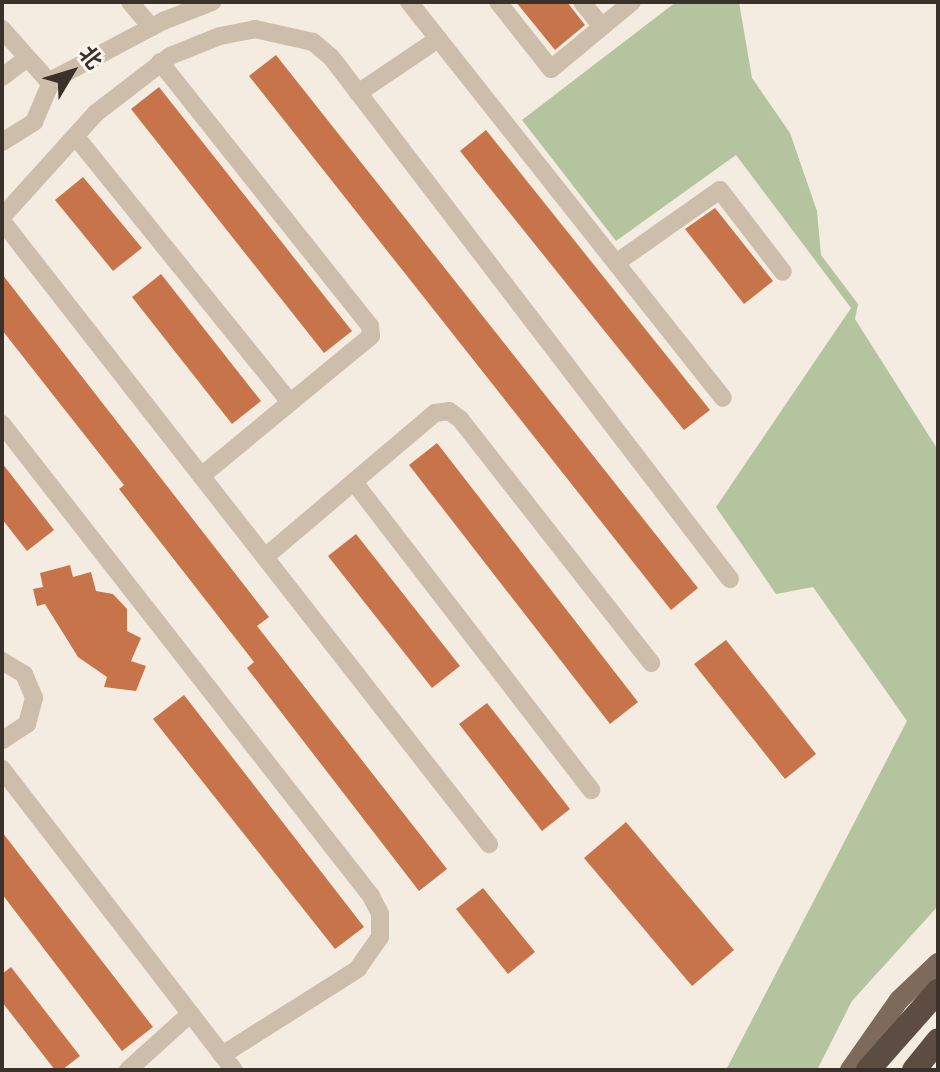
<!DOCTYPE html>
<meta charset="utf-8">
<style>
body{margin:0}
#map{position:relative;width:940px;height:1072px;overflow:hidden;background:#f4ece0;font-family:"Space Grotesk","Noto Sans SC",sans-serif}
div>[style]{position:absolute}
.green>*{inset:0;background:#b4c49f}
.building>*{inset:0;background:#c8744a}
.minor>*{height:18px;margin:-9px;padding:0 9px;transform-origin:9px;border-radius:9px;background:#cdbeab}
.major>*{height:20px;margin:-10px;padding:0 10px;transform-origin:10px;border-radius:10px;background:#7d6a5c}
.highway>*{height:24px;margin:-12px;padding:0 12px;transform-origin:12px;border-radius:12px;background:#5c4c42}
span{translate:-50% -50%;white-space:nowrap;text-align:center;line-height:1.15;-webkit-text-stroke:8px #fbf6ed;paint-order:stroke}
.frame{position:absolute;inset:0;border:4px solid #3b312b;pointer-events:none}
.north{position:absolute;left:32px;top:32px;width:80px;height:80px;-webkit-text-stroke:6px #fbf6ed;paint-order:stroke;rotate:52deg;font-size:22px;font-weight:700;line-height:32px;text-align:center;color:#3b312b}
.north::after{content:'';display:block;margin:auto;width:28px;height:36px;background:#3b312b;clip-path:polygon(50% 0,100% 100%,50% 72%,0 100%)}
</style>
<div id="map">
<div class="green">
<i style="clip-path:polygon(676px 2px,739px 2px,752px 78px,790px 133px,817px 211px,821px 255px,858px 304px,855px 319px,938px 450px,938px 906px,852px 1001px,817px 1070px,726px 1070px,907px 721px,813px 587px,776px 594px,716px 507px,851px 308px,736px 155px,616px 241px,522px 120px)"></i>
</div>
<div class="building">
<i style="clip-path:polygon(516px 2px,567px 2px,585px 25px,555px 50px)"></i>
<i style="clip-path:polygon(276px 55px,698px 588px,671px 610px,249px 76px)"></i>
<i style="clip-path:polygon(159px 87px,352px 331px,324px 353px,131px 109px)"></i>
<i style="clip-path:polygon(486px 130px,710px 410px,684px 430px,460px 151px)"></i>
<i style="clip-path:polygon(83px 177px,142px 248px,113px 271px,55px 200px)"></i>
<i style="clip-path:polygon(715px 208px,773px 281px,744px 304px,685px 229px)"></i>
<i style="clip-path:polygon(2px 274px,269px 617px,257px 626px,447px 869px,419px 891px,247px 668px,254px 662px,119px 489px,124px 485px,2px 330px)"></i>
<i style="clip-path:polygon(161px 274px,261px 401px,232px 424px,132px 297px)"></i>
<i style="clip-path:polygon(437px 443px,638px 702px,610px 724px,409px 465px)"></i>
<i style="clip-path:polygon(2px 463px,54px 530px,27px 551px,2px 519px)"></i>
<i style="clip-path:polygon(356px 534px,460px 666px,432px 688px,328px 556px)"></i>
<i style="clip-path:polygon(70px 565px,73px 577px,91px 572px,96px 591px,113px 594px,127px 609px,127px 631px,141px 638px,131px 661px,146px 666px,136px 691px,104px 687px,107px 677px,78px 657px,45px 604px,37px 606px,33px 589px,43px 587px,40px 573px)"></i>
<i style="clip-path:polygon(726px 640px,816px 754px,785px 779px,694px 664px)"></i>
<i style="clip-path:polygon(184px 695px,364px 927px,335px 949px,153px 719px)"></i>
<i style="clip-path:polygon(487px 703px,570px 809px,542px 831px,459px 724px)"></i>
<i style="clip-path:polygon(626px 822px,734px 950px,692px 986px,584px 858px)"></i>
<i style="clip-path:polygon(2px 832px,153px 1027px,122px 1051px,2px 894px)"></i>
<i style="clip-path:polygon(483px 888px,535px 952px,508px 974px,456px 909px)"></i>
<i style="clip-path:polygon(11px 967px,80px 1056px,62px 1070px,55px 1070px,2px 1002px,2px 974px)"></i>
</div>
<div class="minor">
<i style="left:130px;top:2px;width:33px;rotate:50deg"></i>
<i style="left:409px;top:2px;width:505px;rotate:51.59deg"></i>
<i style="left:498px;top:2px;width:85px;rotate:51.7deg"></i>
<i style="left:551px;top:69px;width:105px;rotate:-39.6deg"></i>
<i style="left:582px;top:2px;width:32px;rotate:51deg"></i>
<i style="left:2px;top:29px;width:74px;rotate:48.3deg"></i>
<i style="left:160px;top:62px;width:337px;rotate:51.5deg"></i>
<i style="left:370px;top:326px;width:10px;rotate:84deg"></i>
<i style="left:371px;top:336px;width:220px;rotate:140.5deg"></i>
<i style="left:2px;top:77px;width:31px;rotate:-37deg"></i>
<i style="left:358px;top:93px;width:97px;rotate:-34deg"></i>
<i style="left:76px;top:137px;width:341px;rotate:51.1deg"></i>
<i style="left:2px;top:142px;width:38px;rotate:-32deg"></i>
<i style="left:34px;top:122px;width:46px;rotate:-66.8deg"></i>
<i style="left:52px;top:80px;width:126px;rotate:-28deg"></i>
<i style="left:163px;top:21px;width:53px;rotate:-21.2deg"></i>
<i style="left:2px;top:217px;width:140px;rotate:-47.9deg"></i>
<i style="left:96px;top:113px;width:93px;rotate:-37.6deg"></i>
<i style="left:170px;top:56px;width:54px;rotate:-21.8deg"></i>
<i style="left:220px;top:36px;width:36px;rotate:-11deg"></i>
<i style="left:255px;top:29px;width:59px;rotate:12.6deg"></i>
<i style="left:313px;top:42px;width:23px;rotate:40deg"></i>
<i style="left:331px;top:57px;width:657px;rotate:52.61deg"></i>
<i style="left:2px;top:221px;width:791px;rotate:51.99deg"></i>
<i style="left:616px;top:263px;width:127px;rotate:-35.1deg"></i>
<i style="left:720px;top:190px;width:103px;rotate:52.5deg"></i>
<i style="left:2px;top:424px;width:599px;rotate:51.98deg"></i>
<i style="left:371px;top:896px;width:20px;rotate:63deg"></i>
<i style="left:380px;top:914px;width:23px;rotate:90deg"></i>
<i style="left:380px;top:937px;width:39px;rotate:125deg"></i>
<i style="left:358px;top:969px;width:161px;rotate:147.7deg"></i>
<i style="left:354px;top:482px;width:389px;rotate:52.4deg"></i>
<i style="left:265px;top:557px;width:223px;rotate:-40.3deg"></i>
<i style="left:435px;top:413px;width:14px;rotate:-8deg"></i>
<i style="left:449px;top:411px;width:14px;rotate:36deg"></i>
<i style="left:460px;top:419px;width:310px;rotate:51.9deg"></i>
<i style="left:2px;top:661px;width:26px;rotate:31deg"></i>
<i style="left:24px;top:674px;width:26px;rotate:67deg"></i>
<i style="left:34px;top:698px;width:27px;rotate:105deg"></i>
<i style="left:27px;top:724px;width:30px;rotate:147deg"></i>
<i style="left:2px;top:769px;width:380px;rotate:52.4deg"></i>
<i style="left:128px;top:1070px;width:84px;rotate:-42.1deg"></i>
</div>
<div class="major">
<i style="left:850px;top:1070px;width:85px;rotate:-55deg"></i>
<i style="left:899px;top:1000px;width:54px;rotate:-43.5deg"></i>
</div>
<div class="highway">
<i style="left:868px;top:1070px;width:106px;rotate:-48.5deg"></i>
<i style="left:914px;top:1070px;width:38px;rotate:-51deg"></i>
</div>
<div class="frame"></div>
<div class="north">北</div>
</div>
